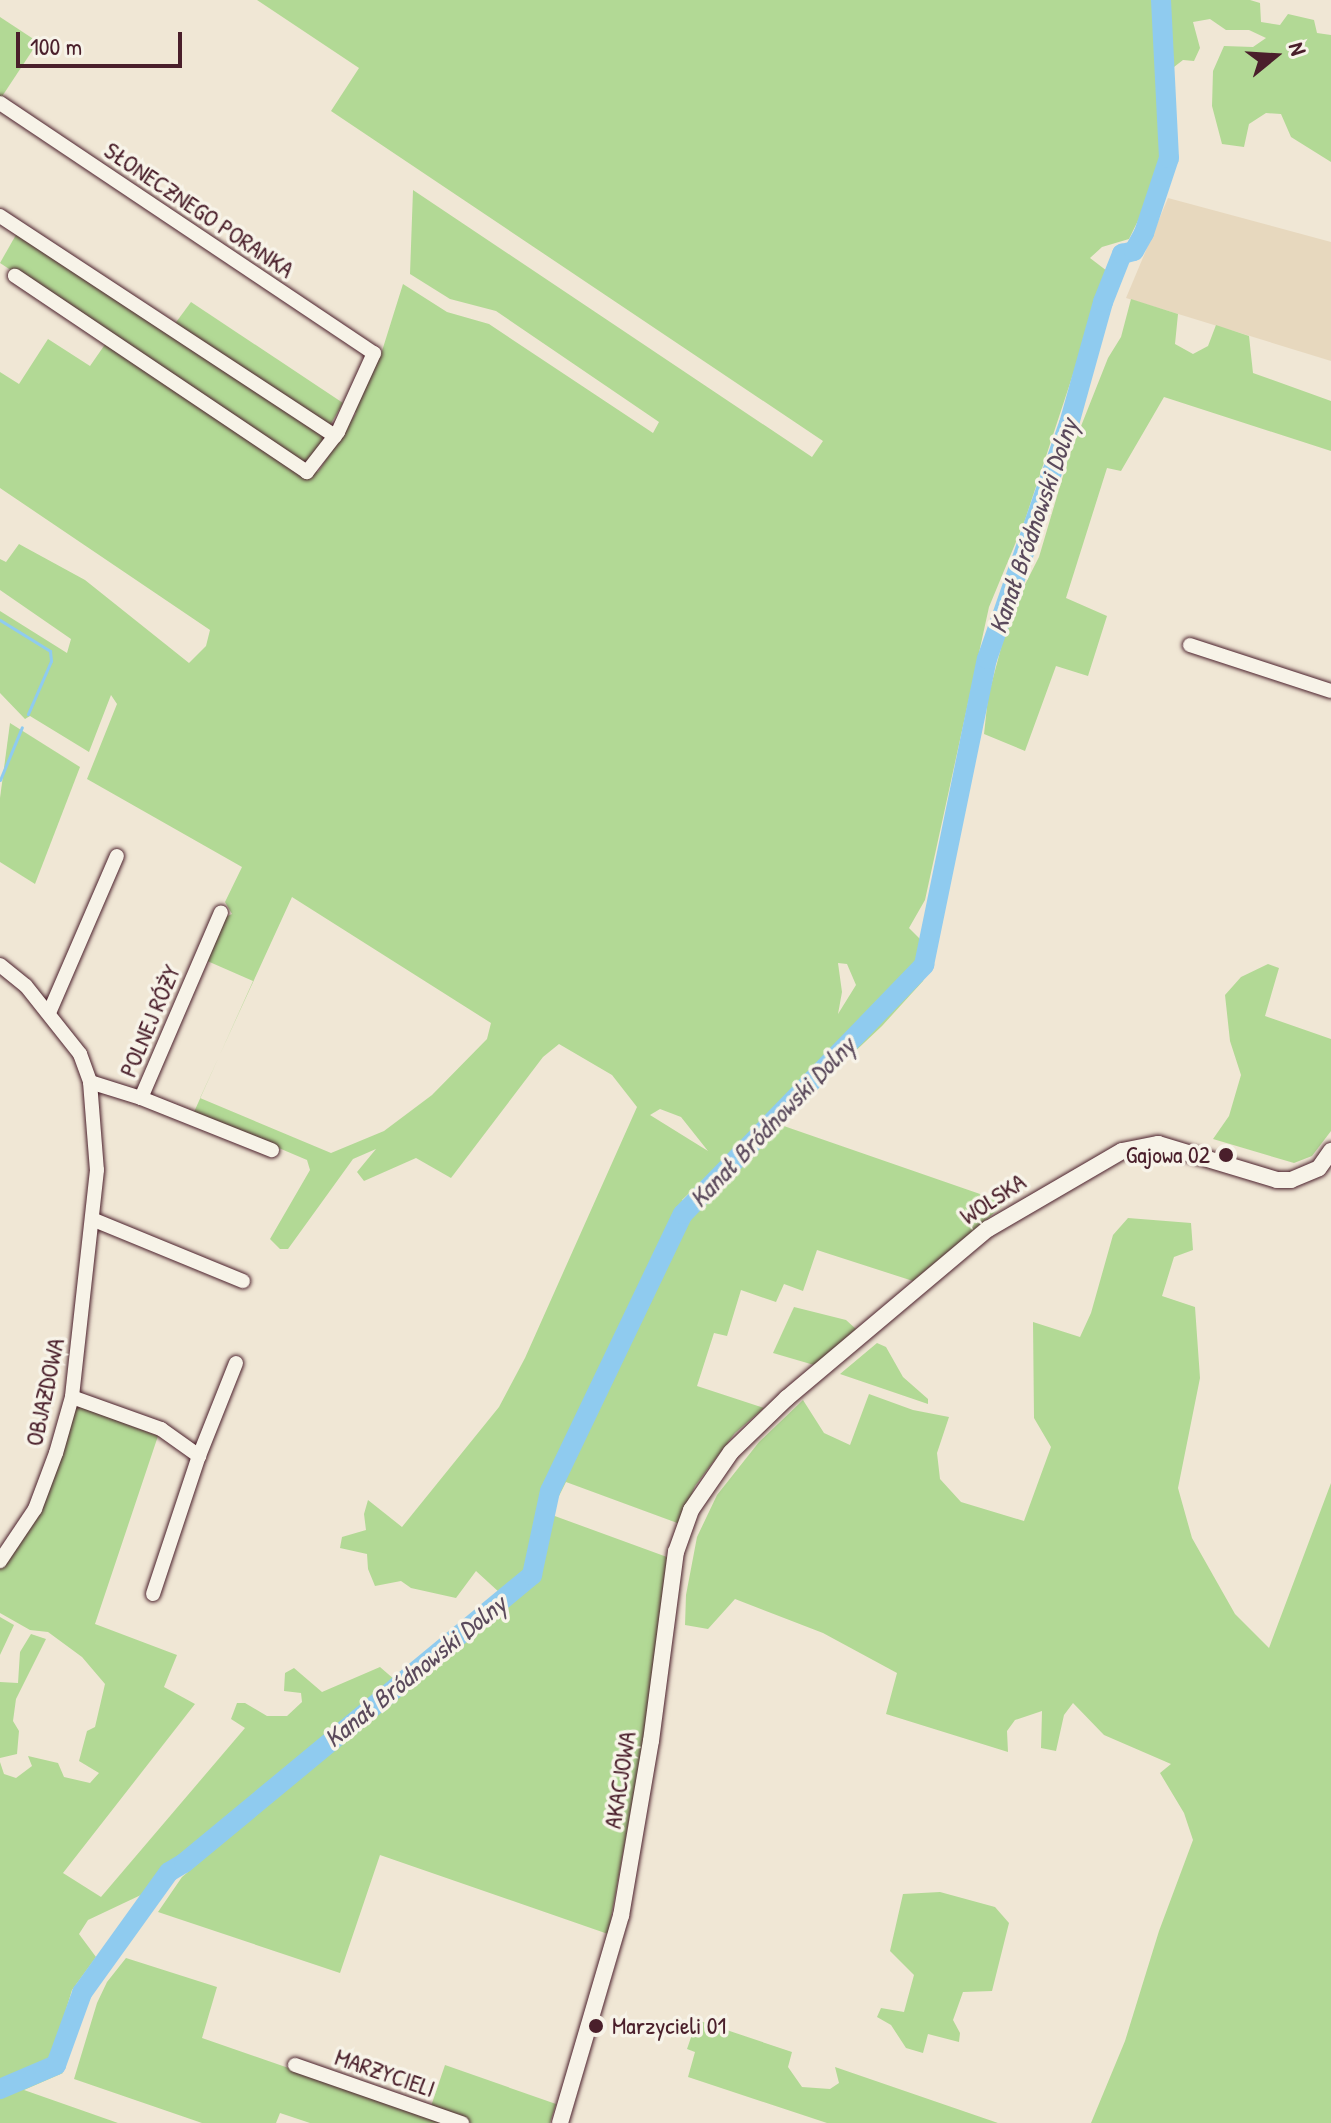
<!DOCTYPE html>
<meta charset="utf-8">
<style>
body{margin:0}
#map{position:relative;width:1331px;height:2123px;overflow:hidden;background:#f0e7d5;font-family:"Patrick Hand",sans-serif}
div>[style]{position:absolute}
.built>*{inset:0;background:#e7d8be}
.green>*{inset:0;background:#b2d995}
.stream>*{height:3px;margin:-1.5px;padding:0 1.5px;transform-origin:1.5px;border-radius:1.5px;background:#8fcbef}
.river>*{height:20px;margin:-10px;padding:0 10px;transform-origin:10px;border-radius:10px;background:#8fcbef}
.roads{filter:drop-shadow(0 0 2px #4a1f2b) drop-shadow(0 0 2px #4a1f2b)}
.minor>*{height:14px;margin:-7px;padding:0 7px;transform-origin:7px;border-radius:7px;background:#f7f3e8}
.tertiary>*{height:16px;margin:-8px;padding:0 8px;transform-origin:8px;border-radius:8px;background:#f7f3e8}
.dots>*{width:22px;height:22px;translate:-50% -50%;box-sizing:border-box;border:4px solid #f7f3e8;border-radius:50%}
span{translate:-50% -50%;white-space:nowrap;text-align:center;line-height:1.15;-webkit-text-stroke:7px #f7f3e8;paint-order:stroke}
.street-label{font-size:24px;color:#4a1f2b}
.poi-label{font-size:24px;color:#4a1f2b}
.right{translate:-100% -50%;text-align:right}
.left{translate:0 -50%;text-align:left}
.water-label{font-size:26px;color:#5b4a5c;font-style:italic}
.north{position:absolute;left:1235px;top:16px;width:80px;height:80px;-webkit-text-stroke:6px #f7f3e8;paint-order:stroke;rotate:72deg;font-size:22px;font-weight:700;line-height:32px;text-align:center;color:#4a1f2b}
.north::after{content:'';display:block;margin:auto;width:28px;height:36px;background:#4a1f2b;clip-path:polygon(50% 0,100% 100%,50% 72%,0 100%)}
.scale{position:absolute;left:16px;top:32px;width:166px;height:36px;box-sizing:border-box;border:4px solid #4a1f2b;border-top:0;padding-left:10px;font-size:24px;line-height:28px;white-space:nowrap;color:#4a1f2b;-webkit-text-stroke:6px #f7f3e8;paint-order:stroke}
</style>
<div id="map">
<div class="built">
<i style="clip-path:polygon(1168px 198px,1331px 242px,1331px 361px,1126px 298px)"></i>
</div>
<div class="green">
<i style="clip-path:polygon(evenodd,257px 0,1154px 0,1163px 154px,1150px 196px,1129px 239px,1102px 247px,1090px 258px,1107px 271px,1025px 520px,989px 607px,925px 900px,909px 928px,934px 953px,923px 981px,882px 1026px,778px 1124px,1006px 1203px,913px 1281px,817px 1250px,803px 1291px,784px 1284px,776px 1302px,741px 1290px,727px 1336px,714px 1333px,697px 1386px,764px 1408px,735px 1433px,695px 1486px,680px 1524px,566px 1482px,554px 1506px,552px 1515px,667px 1557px,644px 1739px,608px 1934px,380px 1855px,340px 1973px,158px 1912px,182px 1877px,201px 1861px,187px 1851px,143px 1894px,88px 1920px,79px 1934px,96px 1957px,72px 1990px,50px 2062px,63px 2073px,24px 2090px,118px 2123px,0 2123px,0 1762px,4px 1774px,16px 1778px,32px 1766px,28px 1756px,58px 1763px,64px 1777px,90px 1783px,99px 1773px,79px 1761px,87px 1731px,95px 1727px,105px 1684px,82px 1657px,48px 1632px,30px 1630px,0 1613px,0 1568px,76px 1405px,158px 1436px,95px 1624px,177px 1655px,164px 1687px,195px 1704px,63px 1873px,101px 1897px,245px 1728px,231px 1719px,237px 1703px,245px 1703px,267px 1716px,287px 1716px,302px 1702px,301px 1693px,284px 1691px,285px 1673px,294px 1668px,322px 1692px,380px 1667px,395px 1680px,500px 1593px,476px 1571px,456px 1598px,411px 1588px,401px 1581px,375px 1586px,368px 1569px,367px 1554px,340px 1548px,342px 1537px,366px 1530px,364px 1514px,368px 1500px,402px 1527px,499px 1407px,525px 1358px,637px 1107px,612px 1075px,559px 1044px,543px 1057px,451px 1178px,416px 1158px,364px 1181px,357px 1172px,376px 1149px,353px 1159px,288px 1249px,280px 1249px,270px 1239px,310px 1170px,307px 1160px,194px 1112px,253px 981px,205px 960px,223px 918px,232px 914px,225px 902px,242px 867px,87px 779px,117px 704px,111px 695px,89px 752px,30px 716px,25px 719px,0 693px,0 611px,67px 653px,71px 639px,0 590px,0 559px,6px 562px,19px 544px,85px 580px,189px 663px,206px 646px,210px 630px,0 488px,0 372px,19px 384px,48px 339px,90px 366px,106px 343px,318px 472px,356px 413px,352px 409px,382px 351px,403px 284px,447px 312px,489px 324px,653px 433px,659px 422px,496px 311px,450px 299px,410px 274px,413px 190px,812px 457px,823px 441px,331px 111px,359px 68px,257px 0,292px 897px,491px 1023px,487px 1039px,432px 1095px,384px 1131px,331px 1153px,200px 1098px,292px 897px,257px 0,838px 963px,847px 964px,856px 985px,838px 1014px,842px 992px,838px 963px,257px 0,660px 1109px,681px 1117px,708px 1151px,650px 1115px,660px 1109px,257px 0,765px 1119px,777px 1125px,695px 1209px,682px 1200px,765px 1119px)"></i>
<i style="clip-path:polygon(1168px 0,1250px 0,1260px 3px,1261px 22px,1280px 25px,1288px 14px,1314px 20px,1317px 33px,1331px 35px,1331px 162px,1291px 137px,1281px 114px,1266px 113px,1249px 124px,1244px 147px,1222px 144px,1212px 106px,1213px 71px,1224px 46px,1253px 47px,1266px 38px,1249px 30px,1226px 30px,1210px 19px,1193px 22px,1200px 48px,1194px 61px,1183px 60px,1174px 67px)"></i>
<i style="clip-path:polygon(0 17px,38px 42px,1px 98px,0 98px)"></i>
<i style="clip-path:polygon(17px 233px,326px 438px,308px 466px,0 263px)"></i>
<i style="clip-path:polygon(1131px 299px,1178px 314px,1175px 344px,1193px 354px,1208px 346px,1216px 325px,1249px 336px,1253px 373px,1331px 401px,1331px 451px,1164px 397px,1121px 471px,1107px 468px,1066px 598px,1107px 616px,1088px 676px,1056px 666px,1025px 751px,984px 734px,988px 697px,1010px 614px,1039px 557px,1068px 459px,1108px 358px,1121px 337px)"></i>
<i style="clip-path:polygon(191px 302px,343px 403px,329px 427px,174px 325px)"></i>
<i style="clip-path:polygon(10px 723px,80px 767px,35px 884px,0 862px,0 798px)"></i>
<i style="clip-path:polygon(1268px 964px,1279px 968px,1265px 1016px,1331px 1039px,1331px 1131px,1312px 1156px,1294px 1163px,1213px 1139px,1229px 1116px,1241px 1075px,1230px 1041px,1225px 995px,1241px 977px)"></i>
<i style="clip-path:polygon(1128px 1218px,1191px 1223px,1193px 1250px,1174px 1257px,1162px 1296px,1195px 1307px,1200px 1378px,1178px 1488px,1192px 1538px,1235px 1614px,1269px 1648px,1331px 1483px,1331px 2123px,1091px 2123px,1125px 2041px,1159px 1931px,1193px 1840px,1184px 1813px,1160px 1773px,1171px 1764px,1104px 1735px,1073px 1703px,1064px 1715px,1056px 1751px,1041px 1748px,1042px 1711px,1015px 1720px,1007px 1731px,1008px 1752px,886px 1714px,897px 1673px,823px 1633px,735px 1599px,708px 1629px,685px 1625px,686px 1595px,697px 1537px,717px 1495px,759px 1442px,803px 1400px,824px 1433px,850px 1445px,869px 1394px,913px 1410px,949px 1417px,937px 1453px,940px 1479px,961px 1502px,1024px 1521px,1051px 1447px,1034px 1418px,1033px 1322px,1080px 1337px,1091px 1313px,1113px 1235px)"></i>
<i style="clip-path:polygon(794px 1307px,846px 1320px,856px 1329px,814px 1365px,773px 1353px)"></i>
<i style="clip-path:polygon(877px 1343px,886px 1347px,903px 1377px,928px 1399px,928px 1404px,840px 1374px)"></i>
<i style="clip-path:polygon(0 1617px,14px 1625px,0 1655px)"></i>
<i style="clip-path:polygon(31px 1634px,46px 1639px,16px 1699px,13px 1721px,19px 1731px,17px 1754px,0 1758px,0 1682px,18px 1683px,20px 1652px)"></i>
<i style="clip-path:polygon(940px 1892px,995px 1907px,1009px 1923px,992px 1991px,963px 1992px,953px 2020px,960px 2033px,959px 2042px,928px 2034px,923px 2053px,906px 2048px,891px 2025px,877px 2017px,881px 2008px,904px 2012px,914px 1975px,890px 1951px,903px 1894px)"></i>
<i style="clip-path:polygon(126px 1958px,217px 1987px,202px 2038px,447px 2123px,310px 2123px,280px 2113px,276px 2123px,202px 2123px,74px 2079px,97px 2003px,107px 1982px)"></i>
<i style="clip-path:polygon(697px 2020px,792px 2052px,788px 2067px,802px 2087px,830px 2089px,839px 2083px,835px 2067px,998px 2123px,827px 2123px,688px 2077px,695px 2052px,687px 2049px)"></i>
<i style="clip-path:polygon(445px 2065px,556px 2104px,550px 2123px,471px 2123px,430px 2109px)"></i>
</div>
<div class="stream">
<i style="left:0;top:620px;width:59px;rotate:31.8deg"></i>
<i style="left:50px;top:651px;width:10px;rotate:84deg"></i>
<i style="left:51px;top:661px;width:58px;rotate:113.5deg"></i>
<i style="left:0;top:780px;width:57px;rotate:-67.5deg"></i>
</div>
<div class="river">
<i style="left:0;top:2089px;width:61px;rotate:-23.2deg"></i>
<i style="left:56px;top:2065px;width:77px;rotate:-70.1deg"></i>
<i style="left:82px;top:1993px;width:149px;rotate:-54.3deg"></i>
<i style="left:169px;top:1872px;width:17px;rotate:-31deg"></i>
<i style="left:184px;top:1863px;width:452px;rotate:-39.6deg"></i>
<i style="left:532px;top:1575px;width:86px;rotate:-77.9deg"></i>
<i style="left:550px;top:1491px;width:307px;rotate:-64.4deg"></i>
<i style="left:683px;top:1214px;width:347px;rotate:-45.9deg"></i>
<i style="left:924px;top:965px;width:312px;rotate:-78.4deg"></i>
<i style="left:987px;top:659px;width:249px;rotate:-70.8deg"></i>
<i style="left:1069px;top:424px;width:127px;rotate:-74.4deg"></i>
<i style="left:1103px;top:302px;width:52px;rotate:-68.4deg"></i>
<i style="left:1122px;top:254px;width:12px;rotate:-14deg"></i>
<i style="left:1134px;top:251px;width:21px;rotate:-61deg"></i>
<i style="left:1144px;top:233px;width:79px;rotate:-71.6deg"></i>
<i style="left:1169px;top:158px;width:158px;rotate:-92.9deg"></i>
</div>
<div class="roads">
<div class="minor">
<i style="left:0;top:103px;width:450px;rotate:33.8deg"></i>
<i style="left:374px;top:353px;width:87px;rotate:114.5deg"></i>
<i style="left:338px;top:432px;width:51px;rotate:127.8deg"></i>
<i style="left:307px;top:472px;width:352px;rotate:-146.1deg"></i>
<i style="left:0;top:216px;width:401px;rotate:33.3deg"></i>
<i style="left:1190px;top:645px;width:148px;rotate:18.1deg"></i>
<i style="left:0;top:965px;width:33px;rotate:39deg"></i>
<i style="left:26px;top:986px;width:87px;rotate:51.5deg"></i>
<i style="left:80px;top:1054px;width:30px;rotate:70deg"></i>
<i style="left:90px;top:1082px;width:88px;rotate:85.5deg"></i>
<i style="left:97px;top:1170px;width:228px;rotate:96.3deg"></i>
<i style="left:72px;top:1397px;width:58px;rotate:105.9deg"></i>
<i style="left:56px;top:1453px;width:60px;rotate:110.6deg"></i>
<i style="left:35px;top:1509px;width:63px;rotate:123.9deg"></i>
<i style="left:49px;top:1013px;width:171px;rotate:-66.6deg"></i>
<i style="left:90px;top:1082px;width:53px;rotate:17.4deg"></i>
<i style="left:141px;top:1098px;width:202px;rotate:-66.7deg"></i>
<i style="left:141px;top:1098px;width:141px;rotate:21.7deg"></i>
<i style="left:94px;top:1220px;width:161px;rotate:22.3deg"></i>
<i style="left:72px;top:1397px;width:95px;rotate:19.8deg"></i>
<i style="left:161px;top:1429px;width:47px;rotate:35.4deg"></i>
<i style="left:153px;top:1594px;width:145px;rotate:-71.6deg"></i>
<i style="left:199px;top:1456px;width:100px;rotate:-68.3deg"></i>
<i style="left:295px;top:2065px;width:177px;rotate:19.2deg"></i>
</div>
<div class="tertiary">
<i style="left:560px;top:2123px;width:216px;rotate:-73.6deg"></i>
<i style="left:621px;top:1916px;width:178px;rotate:-80.3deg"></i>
<i style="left:651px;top:1741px;width:191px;rotate:-82.5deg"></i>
<i style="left:676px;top:1552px;width:45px;rotate:-70.3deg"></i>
<i style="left:691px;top:1510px;width:70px;rotate:-55.4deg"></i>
<i style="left:731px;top:1452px;width:78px;rotate:-44deg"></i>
<i style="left:787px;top:1398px;width:263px;rotate:-40.1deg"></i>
<i style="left:988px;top:1229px;width:155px;rotate:-30.2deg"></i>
<i style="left:1122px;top:1151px;width:37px;rotate:-11deg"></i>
<i style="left:1158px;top:1144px;width:124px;rotate:16.8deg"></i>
<i style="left:1277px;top:1180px;width:14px"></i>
<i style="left:1291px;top:1180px;width:30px;rotate:-23deg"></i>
<i style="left:1319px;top:1168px;width:21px;rotate:-55deg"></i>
</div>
</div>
<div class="dots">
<i style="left:1226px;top:1155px;background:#4a1f2b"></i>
<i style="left:596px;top:2026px;background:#4a1f2b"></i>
</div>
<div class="street-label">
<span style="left:199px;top:210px;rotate:34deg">SŁONECZNEGO PORANKA</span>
<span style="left:150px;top:1021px;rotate:-67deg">POLNEJ RÓŻY</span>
<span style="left:993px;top:1199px;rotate:-33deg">WOLSKA</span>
<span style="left:45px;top:1392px;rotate:-78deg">OBJAZDOWA</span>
<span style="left:620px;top:1780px;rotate:-81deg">AKACJOWA</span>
<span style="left:385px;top:2073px;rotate:19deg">MARZYCIELI</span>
</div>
<div class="poi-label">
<span class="right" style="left:1210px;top:1155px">Gajowa 02</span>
<span class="left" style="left:612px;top:2026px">Marzycieli 01</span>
</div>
<div class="water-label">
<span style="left:1033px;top:526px;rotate:-71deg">Kanał Bródnowski Dolny</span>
<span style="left:772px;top:1122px;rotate:-46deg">Kanał Bródnowski Dolny</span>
<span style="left:415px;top:1671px;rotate:-39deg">Kanał Bródnowski Dolny</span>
</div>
<div class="north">N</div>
<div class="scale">100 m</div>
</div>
